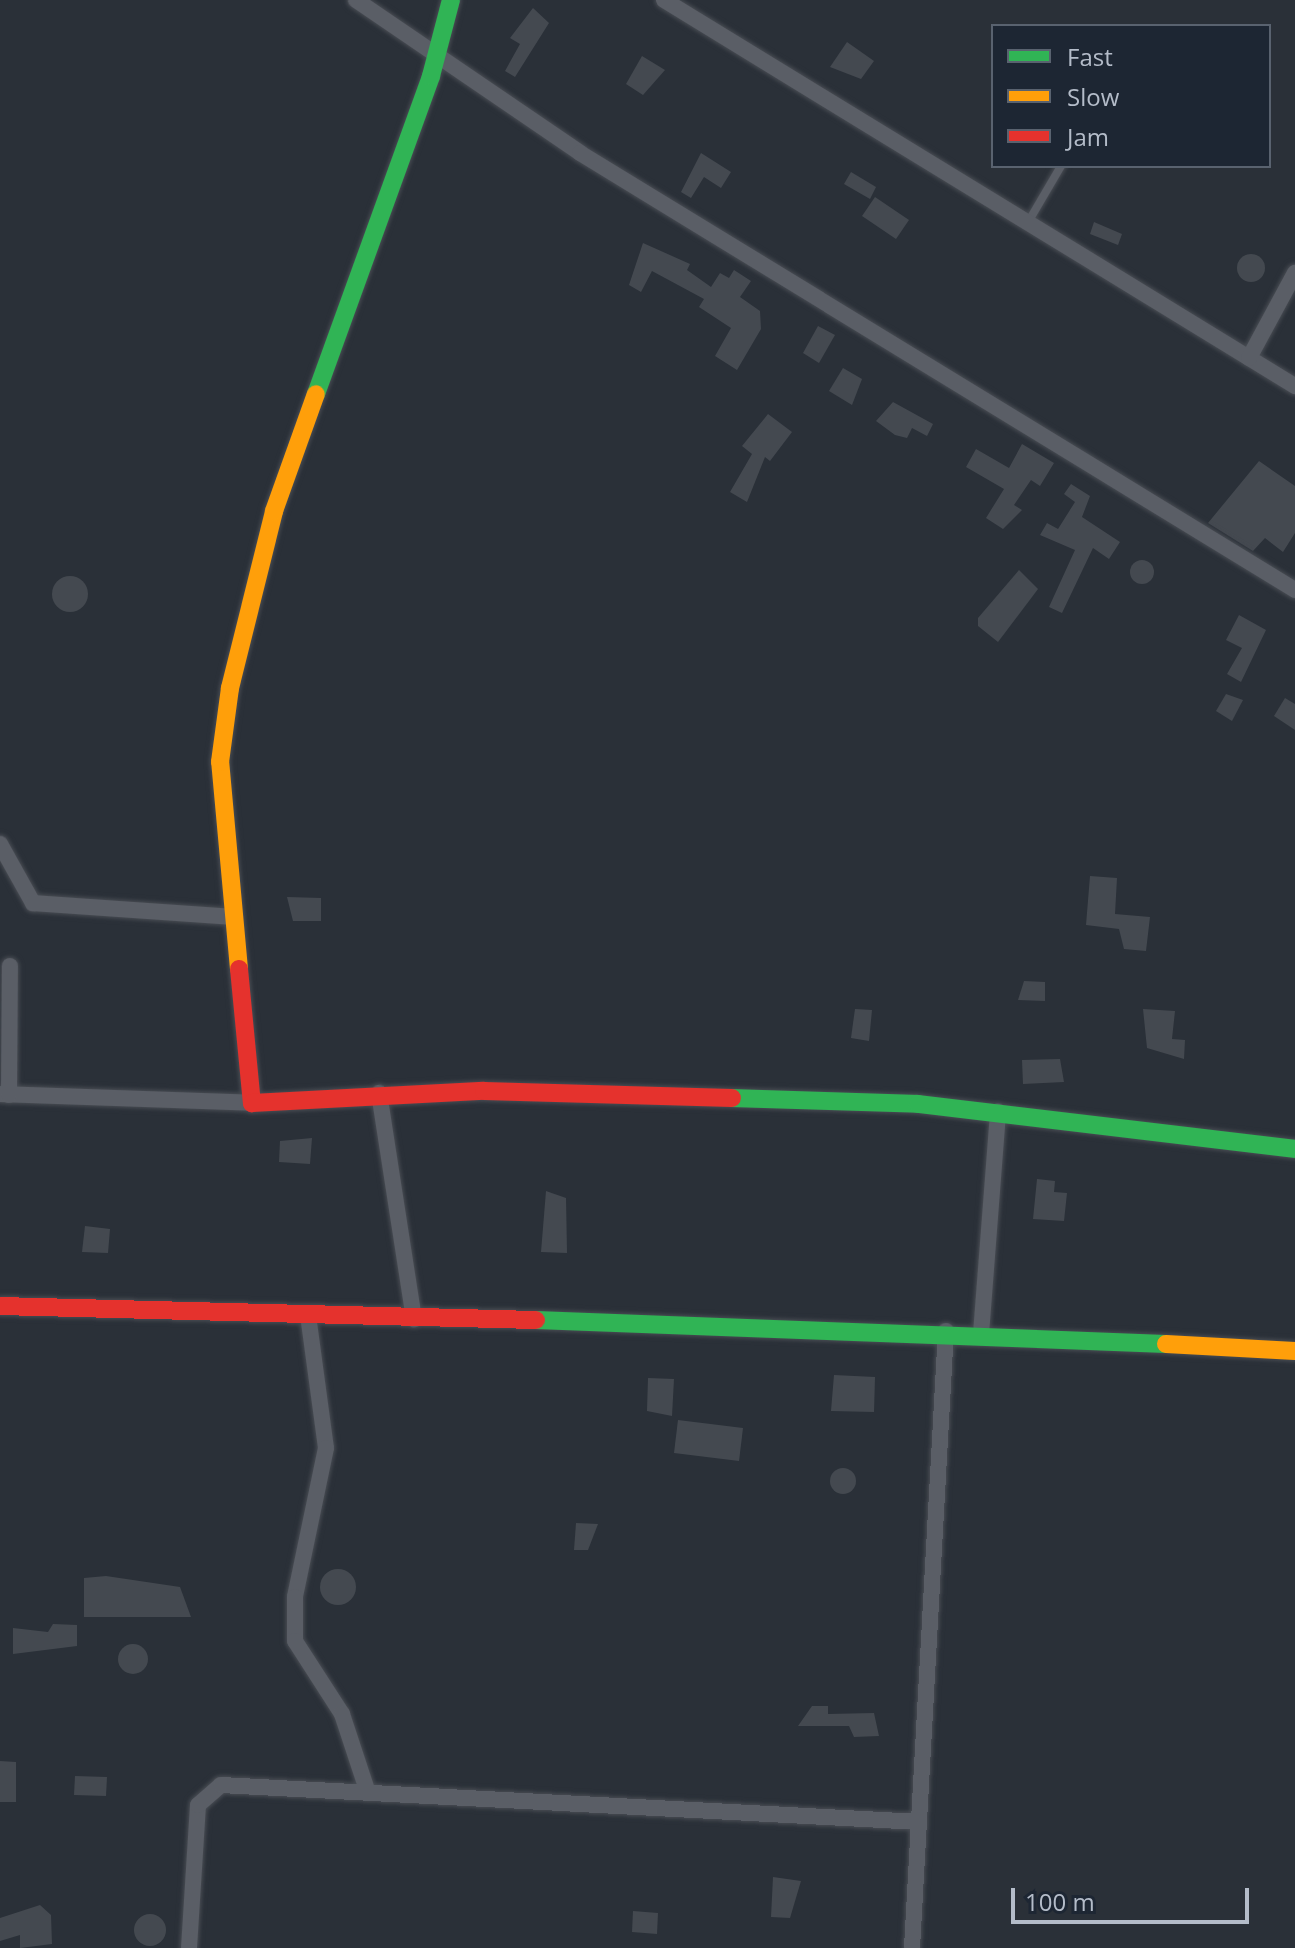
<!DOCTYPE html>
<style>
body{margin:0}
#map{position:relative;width:1295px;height:1948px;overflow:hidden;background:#2a3038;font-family:"Open Sans",sans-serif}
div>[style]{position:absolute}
.building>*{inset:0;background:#444950}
.round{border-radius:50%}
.roads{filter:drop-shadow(0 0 2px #484c53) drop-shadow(0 0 2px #484c53)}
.lane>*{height:8px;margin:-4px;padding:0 4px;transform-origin:4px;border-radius:4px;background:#5a5e66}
.street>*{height:16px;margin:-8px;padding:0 8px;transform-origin:8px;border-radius:8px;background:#5a5e66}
.fast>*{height:18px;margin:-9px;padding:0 9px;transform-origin:9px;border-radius:9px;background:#30b455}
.slow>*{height:18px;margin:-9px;padding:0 9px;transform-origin:9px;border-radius:9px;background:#ff9f0a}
.jam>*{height:18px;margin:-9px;padding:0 9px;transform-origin:9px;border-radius:9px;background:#e5322d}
span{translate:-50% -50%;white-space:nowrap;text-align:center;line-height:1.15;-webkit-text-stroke:6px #1d2633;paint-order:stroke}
.legend{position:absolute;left:991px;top:24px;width:280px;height:144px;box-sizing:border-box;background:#1d2633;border:2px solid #59626f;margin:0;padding:10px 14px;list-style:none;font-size:24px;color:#b4bcc9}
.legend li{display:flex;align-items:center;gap:16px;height:40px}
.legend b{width:40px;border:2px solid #59626f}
.scale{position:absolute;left:1011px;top:1888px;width:238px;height:36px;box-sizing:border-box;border:4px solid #b4bcc9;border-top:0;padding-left:10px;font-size:24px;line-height:28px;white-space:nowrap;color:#b4bcc9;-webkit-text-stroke:6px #1d2633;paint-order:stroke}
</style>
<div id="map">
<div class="building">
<i style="clip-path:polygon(533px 8px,549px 23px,515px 77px,505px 71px,520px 44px,510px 38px)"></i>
<i style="clip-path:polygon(847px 42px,874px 61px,861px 79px,830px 67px)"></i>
<i style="clip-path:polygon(642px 56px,665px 70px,643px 95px,626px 84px)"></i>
<i style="clip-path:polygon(701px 153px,731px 172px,721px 188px,704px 177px,691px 198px,681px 192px)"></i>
<i style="clip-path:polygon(851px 172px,876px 187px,870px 199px,844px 184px)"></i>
<i style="clip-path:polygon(875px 197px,909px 220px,896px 239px,862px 216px)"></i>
<i style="clip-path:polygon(1094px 222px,1122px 234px,1118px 245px,1090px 234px)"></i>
<i style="clip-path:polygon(643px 243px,690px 264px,687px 270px,711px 287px,720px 273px,729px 278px,734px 270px,751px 281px,740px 297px,760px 311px,761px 329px,737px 370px,715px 356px,731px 328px,699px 307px,704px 299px,652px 271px,641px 292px,629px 285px)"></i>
<i class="round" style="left:1237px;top:254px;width:28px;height:28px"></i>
<i style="clip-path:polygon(818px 326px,835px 335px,819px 363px,803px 353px)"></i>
<i style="clip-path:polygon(843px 368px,862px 379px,852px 405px,829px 391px)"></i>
<i style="clip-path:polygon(893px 402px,933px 424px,927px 436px,912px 428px,907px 438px,895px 435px,876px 421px)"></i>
<i style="clip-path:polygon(768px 414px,792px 432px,770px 461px,765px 457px,747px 502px,730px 492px,752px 454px,742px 446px)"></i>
<i style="clip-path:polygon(1022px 444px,1054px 463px,1040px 486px,1031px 480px,1014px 505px,1022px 510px,1003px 529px,986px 518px,1004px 489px,966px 467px,976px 449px,1009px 468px)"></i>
<i style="clip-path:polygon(1259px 461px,1295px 486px,1295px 533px,1283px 552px,1265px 538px,1253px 551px,1208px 523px)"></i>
<i style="clip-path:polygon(1071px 484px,1090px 496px,1082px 517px,1120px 542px,1109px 559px,1093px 548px,1062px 613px,1049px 607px,1075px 550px,1040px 535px,1047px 523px,1058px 529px,1075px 502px,1064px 494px)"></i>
<i class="round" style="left:1130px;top:560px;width:24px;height:24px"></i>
<i style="clip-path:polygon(1019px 570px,1038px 589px,998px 642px,978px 626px,978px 618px)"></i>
<i class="round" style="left:52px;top:576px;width:36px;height:36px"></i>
<i style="clip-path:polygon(1239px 615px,1266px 630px,1241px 682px,1227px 674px,1242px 648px,1226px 640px)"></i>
<i style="clip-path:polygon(1226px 694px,1243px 700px,1232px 721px,1216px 711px)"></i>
<i style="clip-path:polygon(1285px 698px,1295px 704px,1295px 730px,1274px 716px)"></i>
<i style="clip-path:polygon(1090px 876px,1117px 878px,1115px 914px,1150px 917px,1146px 951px,1124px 949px,1119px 929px,1086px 925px)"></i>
<i style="clip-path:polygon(287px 897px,321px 898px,321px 921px,293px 921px)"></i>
<i style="clip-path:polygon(1024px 981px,1045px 982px,1045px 1001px,1018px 1000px)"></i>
<i style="clip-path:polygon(855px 1009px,872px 1010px,869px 1041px,851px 1038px)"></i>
<i style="clip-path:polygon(1143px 1009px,1175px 1011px,1172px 1039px,1185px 1040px,1184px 1059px,1147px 1048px)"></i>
<i style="clip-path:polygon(1060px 1059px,1064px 1082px,1023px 1084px,1022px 1060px)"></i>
<i style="clip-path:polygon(312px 1138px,310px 1164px,279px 1162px,280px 1141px)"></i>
<i style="clip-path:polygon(1037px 1179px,1055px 1181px,1054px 1192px,1067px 1193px,1064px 1221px,1033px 1219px)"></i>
<i style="clip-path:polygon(546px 1191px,566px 1198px,567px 1253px,541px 1252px)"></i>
<i style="clip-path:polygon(85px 1226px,110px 1229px,108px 1253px,82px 1252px)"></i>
<i style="clip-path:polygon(834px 1375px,875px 1377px,874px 1412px,831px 1411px)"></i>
<i style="clip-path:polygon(648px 1378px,674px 1379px,672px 1416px,647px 1411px)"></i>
<i style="clip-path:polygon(678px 1420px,743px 1428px,739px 1461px,674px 1453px)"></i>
<i class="round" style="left:830px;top:1468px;width:26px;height:26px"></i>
<i style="clip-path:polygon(576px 1523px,598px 1524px,588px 1550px,574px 1550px)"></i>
<i class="round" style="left:320px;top:1569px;width:36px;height:36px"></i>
<i style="clip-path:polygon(106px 1576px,180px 1587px,191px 1617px,84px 1617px,84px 1578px)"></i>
<i style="clip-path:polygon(53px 1624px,77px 1625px,77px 1646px,13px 1654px,13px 1628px,48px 1632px)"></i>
<i class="round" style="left:118px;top:1644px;width:30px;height:30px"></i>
<i style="clip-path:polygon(812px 1706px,828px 1706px,828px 1714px,874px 1713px,879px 1736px,854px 1737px,849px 1726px,798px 1726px)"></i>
<i style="clip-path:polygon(0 1761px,16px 1762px,16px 1802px,0 1802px)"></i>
<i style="clip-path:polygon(75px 1776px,107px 1777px,106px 1796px,74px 1795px)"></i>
<i style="clip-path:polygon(773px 1877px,801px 1881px,790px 1918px,771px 1917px)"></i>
<i style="clip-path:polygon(40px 1905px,51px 1915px,52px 1944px,20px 1948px,20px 1935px,0 1941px,0 1918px)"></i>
<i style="clip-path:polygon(633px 1911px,658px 1913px,657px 1934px,632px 1932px)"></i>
<i class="round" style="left:134px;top:1914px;width:32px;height:32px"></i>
</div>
<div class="roads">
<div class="lane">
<i style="left:1027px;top:224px;width:67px;rotate:-59.6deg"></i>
</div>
<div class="street">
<i style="left:356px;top:0;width:271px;rotate:34.3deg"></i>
<i style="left:580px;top:153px;width:838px;rotate:31.43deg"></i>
<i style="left:664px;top:0;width:740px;rotate:31.46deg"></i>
<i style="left:1249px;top:358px;width:97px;rotate:-61.6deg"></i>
<i style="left:0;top:844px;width:68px;rotate:60.8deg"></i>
<i style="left:33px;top:903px;width:201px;rotate:4deg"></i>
<i style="left:379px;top:1093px;width:229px;rotate:81.2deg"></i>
<i style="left:0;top:1094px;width:252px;rotate:2deg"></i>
<i style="left:9px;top:1095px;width:129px;rotate:-89.6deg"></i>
<i style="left:308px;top:1315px;width:134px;rotate:82.3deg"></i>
<i style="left:326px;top:1448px;width:152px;rotate:101.8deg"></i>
<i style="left:295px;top:1597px;width:44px;rotate:90deg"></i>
<i style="left:295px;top:1641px;width:87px;rotate:57.2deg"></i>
<i style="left:342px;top:1714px;width:80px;rotate:71.8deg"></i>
<i style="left:981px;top:1334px;width:223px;rotate:-85.6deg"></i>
<i style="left:189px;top:1948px;width:143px;rotate:-86.4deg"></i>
<i style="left:198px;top:1805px;width:30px;rotate:-41deg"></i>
<i style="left:221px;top:1785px;width:699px;rotate:3.03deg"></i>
<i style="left:912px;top:1948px;width:618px;rotate:-86.85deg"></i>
</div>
<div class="fast">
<i style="left:316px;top:394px;width:338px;rotate:-70.1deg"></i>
<i style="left:431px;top:76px;width:79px;rotate:-75.3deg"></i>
<i style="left:732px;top:1098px;width:186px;rotate:1.8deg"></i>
<i style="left:918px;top:1104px;width:380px;rotate:6.8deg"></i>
<i style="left:536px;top:1320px;width:630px;rotate:2.18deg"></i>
</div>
<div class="slow">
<i style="left:239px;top:969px;width:208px;rotate:-95.2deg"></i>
<i style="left:220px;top:762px;width:75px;rotate:-82.3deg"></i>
<i style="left:230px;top:688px;width:182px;rotate:-76deg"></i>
<i style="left:274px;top:511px;width:124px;rotate:-70.3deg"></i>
<i style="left:1166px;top:1344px;width:129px;rotate:3.1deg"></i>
</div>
<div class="jam">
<i style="left:239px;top:969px;width:135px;rotate:84.5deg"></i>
<i style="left:252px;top:1103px;width:232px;rotate:-3deg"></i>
<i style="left:484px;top:1091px;width:248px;rotate:1.6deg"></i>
<i style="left:0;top:1306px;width:536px;rotate:1.5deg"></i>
</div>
</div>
<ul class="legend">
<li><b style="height:10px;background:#30b455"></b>Fast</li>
<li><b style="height:10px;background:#ff9f0a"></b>Slow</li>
<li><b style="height:10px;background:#e5322d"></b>Jam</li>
</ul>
<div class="scale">100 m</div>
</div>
